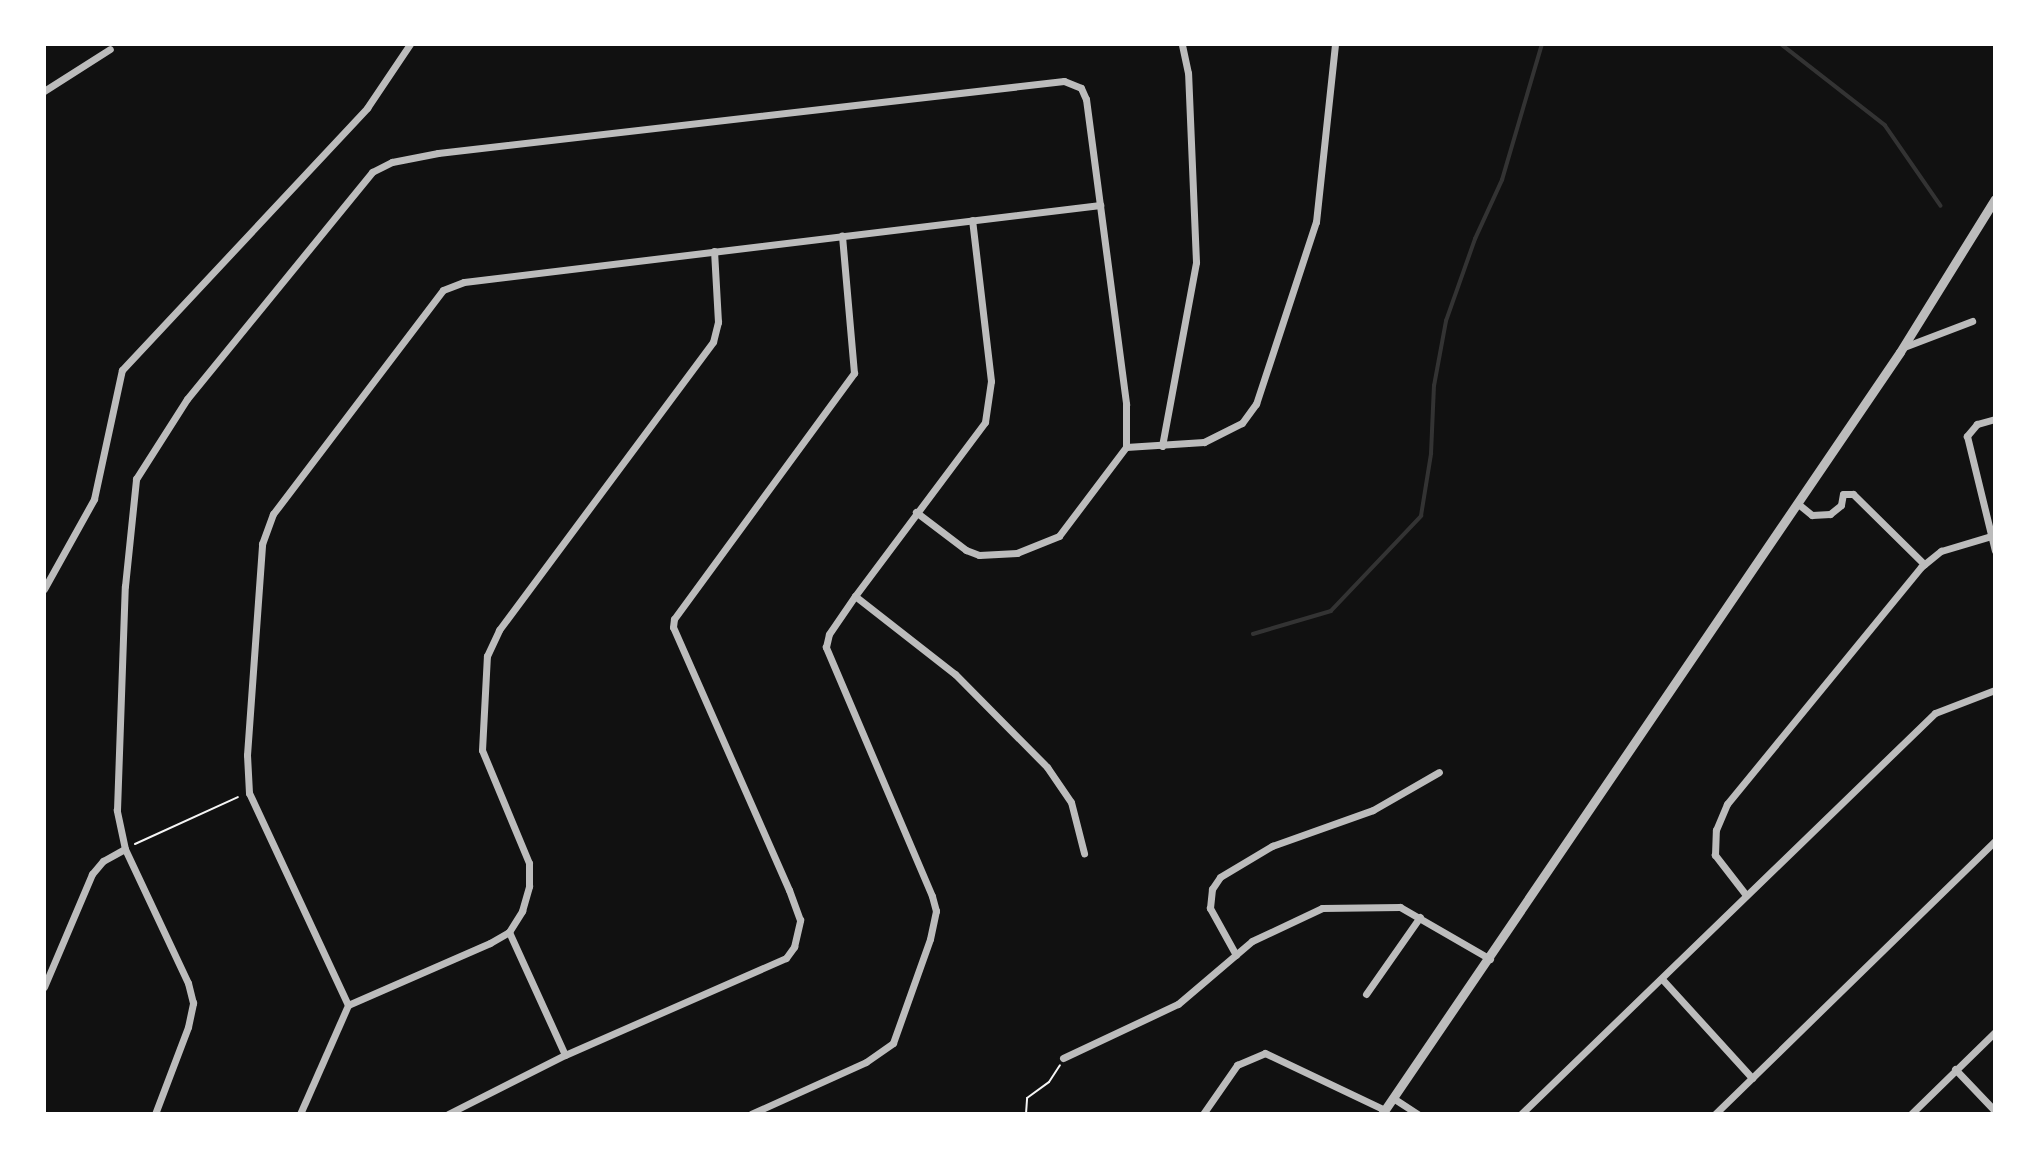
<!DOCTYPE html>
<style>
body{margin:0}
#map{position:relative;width:2039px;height:1158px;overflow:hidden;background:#111;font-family:"Public Sans",sans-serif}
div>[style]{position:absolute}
.stream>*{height:3.5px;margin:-1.75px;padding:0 1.75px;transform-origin:1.75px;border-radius:1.75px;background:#333}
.path>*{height:2px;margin:-1px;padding:0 1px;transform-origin:1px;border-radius:1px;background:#f5f5f5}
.minor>*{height:7px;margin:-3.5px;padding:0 3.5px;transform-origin:3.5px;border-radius:3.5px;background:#bcbcbc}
.tertiary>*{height:9px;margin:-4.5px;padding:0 4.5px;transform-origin:4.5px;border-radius:4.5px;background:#bcbcbc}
span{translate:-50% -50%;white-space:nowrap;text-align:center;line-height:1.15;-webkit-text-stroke:7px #fff;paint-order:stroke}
.frame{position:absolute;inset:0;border:46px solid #fff;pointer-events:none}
</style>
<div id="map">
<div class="stream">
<i style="left:1781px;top:44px;width:132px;rotate:37.9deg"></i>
<i style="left:1885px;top:125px;width:98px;rotate:55.3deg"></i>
<i style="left:1253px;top:634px;width:81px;rotate:-16.4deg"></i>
<i style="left:1331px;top:611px;width:131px;rotate:-46.5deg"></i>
<i style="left:1421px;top:516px;width:63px;rotate:-80.8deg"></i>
<i style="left:1431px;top:454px;width:68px;rotate:-87.5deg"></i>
<i style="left:1434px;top:386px;width:66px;rotate:-79.5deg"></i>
<i style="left:1446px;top:321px;width:87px;rotate:-70.5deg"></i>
<i style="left:1475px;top:239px;width:65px;rotate:-65.4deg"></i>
<i style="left:1502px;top:180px;width:142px;rotate:-73.6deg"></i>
</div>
<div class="path">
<i style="left:135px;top:844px;width:113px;rotate:-24.5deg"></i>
<i style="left:1026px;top:1114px;width:16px;rotate:-86deg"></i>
<i style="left:1027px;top:1098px;width:27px;rotate:-36deg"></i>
<i style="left:1049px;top:1082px;width:20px;rotate:-57deg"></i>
</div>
<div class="minor">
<i style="left:44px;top:91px;width:78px;rotate:-32.5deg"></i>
<i style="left:1904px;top:347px;width:73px;rotate:-20.9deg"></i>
<i style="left:1995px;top:419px;width:19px;rotate:164deg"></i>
<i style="left:1977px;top:424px;width:16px;rotate:130deg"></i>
<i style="left:1967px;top:436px;width:118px;rotate:76.3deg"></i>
<i style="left:1162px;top:446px;width:187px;rotate:-79.5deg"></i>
<i style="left:1196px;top:262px;width:189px;rotate:-92.4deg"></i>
<i style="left:1188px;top:73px;width:30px;rotate:-102deg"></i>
<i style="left:1126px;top:447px;width:78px;rotate:-3.7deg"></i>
<i style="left:1204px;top:442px;width:42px;rotate:-26.6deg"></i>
<i style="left:1242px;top:423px;width:24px;rotate:-54deg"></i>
<i style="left:1256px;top:404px;width:192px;rotate:-71.8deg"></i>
<i style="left:1316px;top:222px;width:179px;rotate:-83.9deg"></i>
<i style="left:1797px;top:503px;width:19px;rotate:39deg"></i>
<i style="left:1812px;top:515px;width:18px;rotate:-3deg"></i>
<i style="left:1830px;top:514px;width:14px;rotate:-39deg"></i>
<i style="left:1841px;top:505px;width:11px;rotate:-80deg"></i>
<i style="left:1843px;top:494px;width:10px"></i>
<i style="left:1853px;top:494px;width:100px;rotate:44.6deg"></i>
<i style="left:44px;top:589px;width:103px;rotate:-60.9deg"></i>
<i style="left:94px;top:499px;width:132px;rotate:-77.8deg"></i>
<i style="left:122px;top:370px;width:359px;rotate:-46.9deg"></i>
<i style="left:367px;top:108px;width:77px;rotate:-56.1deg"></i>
<i style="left:855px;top:596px;width:127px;rotate:38deg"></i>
<i style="left:955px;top:674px;width:131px;rotate:45.3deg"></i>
<i style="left:1047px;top:767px;width:42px;rotate:55.6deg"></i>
<i style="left:1071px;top:802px;width:53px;rotate:75.7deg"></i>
<i style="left:1746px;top:895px;width:51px;rotate:-127.8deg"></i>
<i style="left:1715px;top:855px;width:25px;rotate:-88deg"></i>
<i style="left:1716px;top:830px;width:28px;rotate:-67deg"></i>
<i style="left:1727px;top:804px;width:306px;rotate:-50.7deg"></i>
<i style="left:1921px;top:567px;width:26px;rotate:-39deg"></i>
<i style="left:1941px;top:551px;width:52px;rotate:-16.7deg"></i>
<i style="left:509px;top:932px;width:135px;rotate:65.5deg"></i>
<i style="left:1236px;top:955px;width:54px;rotate:-119deg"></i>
<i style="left:1210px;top:908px;width:19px;rotate:-84deg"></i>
<i style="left:1212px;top:889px;width:14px;rotate:-56deg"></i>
<i style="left:1220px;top:877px;width:61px;rotate:-30.8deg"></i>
<i style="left:1272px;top:846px;width:107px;rotate:-19.6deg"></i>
<i style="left:1373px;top:810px;width:76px;rotate:-29.9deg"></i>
<i style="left:1662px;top:979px;width:134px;rotate:47.7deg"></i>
<i style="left:44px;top:987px;width:123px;rotate:-67deg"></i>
<i style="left:92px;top:874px;width:17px;rotate:-50deg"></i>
<i style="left:103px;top:861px;width:25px;rotate:-29deg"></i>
<i style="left:1366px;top:994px;width:94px;rotate:-55deg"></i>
<i style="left:348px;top:1005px;width:234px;rotate:-115deg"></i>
<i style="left:249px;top:793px;width:38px;rotate:-93deg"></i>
<i style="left:247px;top:755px;width:212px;rotate:-85.9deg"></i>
<i style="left:262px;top:544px;width:32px;rotate:-70deg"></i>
<i style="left:273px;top:514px;width:281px;rotate:-52.8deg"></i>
<i style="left:443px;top:290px;width:22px;rotate:-21deg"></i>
<i style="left:464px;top:282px;width:641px;rotate:-6.9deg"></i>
<i style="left:1063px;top:1058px;width:127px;rotate:-25.2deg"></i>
<i style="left:1178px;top:1004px;width:97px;rotate:-40.4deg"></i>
<i style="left:1252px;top:941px;width:77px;rotate:-25.2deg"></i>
<i style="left:1322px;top:908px;width:78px;rotate:-0.7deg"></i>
<i style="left:1400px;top:907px;width:104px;rotate:30deg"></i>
<i style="left:1955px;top:1069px;width:58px;rotate:46.4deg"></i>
<i style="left:1393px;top:1098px;width:30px;rotate:33deg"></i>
<i style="left:155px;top:1114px;width:93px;rotate:-69.2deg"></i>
<i style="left:188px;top:1027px;width:25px;rotate:-78deg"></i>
<i style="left:193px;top:1003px;width:21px;rotate:-104deg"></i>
<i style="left:188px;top:983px;width:148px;rotate:-115.2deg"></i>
<i style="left:125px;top:849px;width:40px;rotate:-102deg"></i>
<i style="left:117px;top:810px;width:224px;rotate:-88deg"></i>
<i style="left:125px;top:586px;width:108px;rotate:-84.1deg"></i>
<i style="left:136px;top:479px;width:95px;rotate:-57.5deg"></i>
<i style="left:187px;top:399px;width:293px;rotate:-50.8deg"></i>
<i style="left:372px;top:172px;width:22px;rotate:-27deg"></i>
<i style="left:392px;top:162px;width:47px;rotate:-11.1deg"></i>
<i style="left:438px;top:153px;width:630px;rotate:-6.56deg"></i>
<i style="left:1064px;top:81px;width:18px;rotate:22deg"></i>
<i style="left:1081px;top:88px;width:12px;rotate:66deg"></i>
<i style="left:1086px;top:99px;width:308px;rotate:82.5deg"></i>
<i style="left:1126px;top:404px;width:43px;rotate:90deg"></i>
<i style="left:1126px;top:447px;width:111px;rotate:127deg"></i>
<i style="left:1059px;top:536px;width:45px;rotate:158deg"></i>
<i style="left:1017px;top:553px;width:38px;rotate:177deg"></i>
<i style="left:979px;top:555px;width:14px;rotate:-159deg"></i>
<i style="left:966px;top:550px;width:63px;rotate:-142.8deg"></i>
<i style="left:300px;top:1114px;width:119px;rotate:-66.2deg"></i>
<i style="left:348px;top:1005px;width:155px;rotate:-23.6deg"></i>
<i style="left:490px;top:943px;width:22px;rotate:-30deg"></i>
<i style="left:509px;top:932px;width:25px;rotate:-58deg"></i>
<i style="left:522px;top:911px;width:26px;rotate:-74deg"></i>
<i style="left:529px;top:886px;width:23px;rotate:-90deg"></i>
<i style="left:529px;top:863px;width:122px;rotate:-112.6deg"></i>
<i style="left:482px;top:750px;width:94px;rotate:-87deg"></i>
<i style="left:487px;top:656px;width:29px;rotate:-65deg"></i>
<i style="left:499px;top:630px;width:359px;rotate:-53.4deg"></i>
<i style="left:713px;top:342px;width:21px;rotate:-76deg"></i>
<i style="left:718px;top:322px;width:71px;rotate:-93.2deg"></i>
<i style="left:448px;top:1114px;width:131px;rotate:-26.8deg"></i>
<i style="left:565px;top:1055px;width:241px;rotate:-23.7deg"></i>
<i style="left:786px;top:958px;width:14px;rotate:-54deg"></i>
<i style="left:794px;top:947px;width:28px;rotate:-77deg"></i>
<i style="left:800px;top:920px;width:32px;rotate:-110deg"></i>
<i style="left:789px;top:890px;width:287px;rotate:-113.8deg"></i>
<i style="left:673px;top:627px;width:8px;rotate:-83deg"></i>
<i style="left:674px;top:619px;width:305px;rotate:-53.8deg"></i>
<i style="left:854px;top:373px;width:138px;rotate:-95deg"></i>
<i style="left:751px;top:1114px;width:126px;rotate:-24.3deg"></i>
<i style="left:866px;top:1062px;width:33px;rotate:-35deg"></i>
<i style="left:893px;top:1043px;width:110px;rotate:-70.4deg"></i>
<i style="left:930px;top:939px;width:29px;rotate:-78deg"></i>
<i style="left:936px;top:911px;width:16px;rotate:-105deg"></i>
<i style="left:932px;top:896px;width:271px;rotate:-113.1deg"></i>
<i style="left:826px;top:647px;width:13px;rotate:-77deg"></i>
<i style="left:829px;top:634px;width:46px;rotate:-55.6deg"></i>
<i style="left:855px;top:596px;width:217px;rotate:-53.2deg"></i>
<i style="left:985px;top:422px;width:41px;rotate:-81.7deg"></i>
<i style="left:991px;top:381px;width:162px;rotate:-96.7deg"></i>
<i style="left:1203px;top:1114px;width:60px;rotate:-55.2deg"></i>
<i style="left:1237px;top:1065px;width:30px;rotate:-23deg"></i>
<i style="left:1265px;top:1053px;width:133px;rotate:25.4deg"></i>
<i style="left:1521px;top:1114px;width:576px;rotate:-44.09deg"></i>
<i style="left:1935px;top:713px;width:64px;rotate:-21deg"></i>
<i style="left:1715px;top:1114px;width:391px;rotate:-44.3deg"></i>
<i style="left:1911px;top:1114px;width:117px;rotate:-44.3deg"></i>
</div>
<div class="tertiary">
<i style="left:1382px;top:1114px;width:921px;rotate:-55.79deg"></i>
<i style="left:1900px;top:352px;width:180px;rotate:-58.2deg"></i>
</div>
<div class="frame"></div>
</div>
